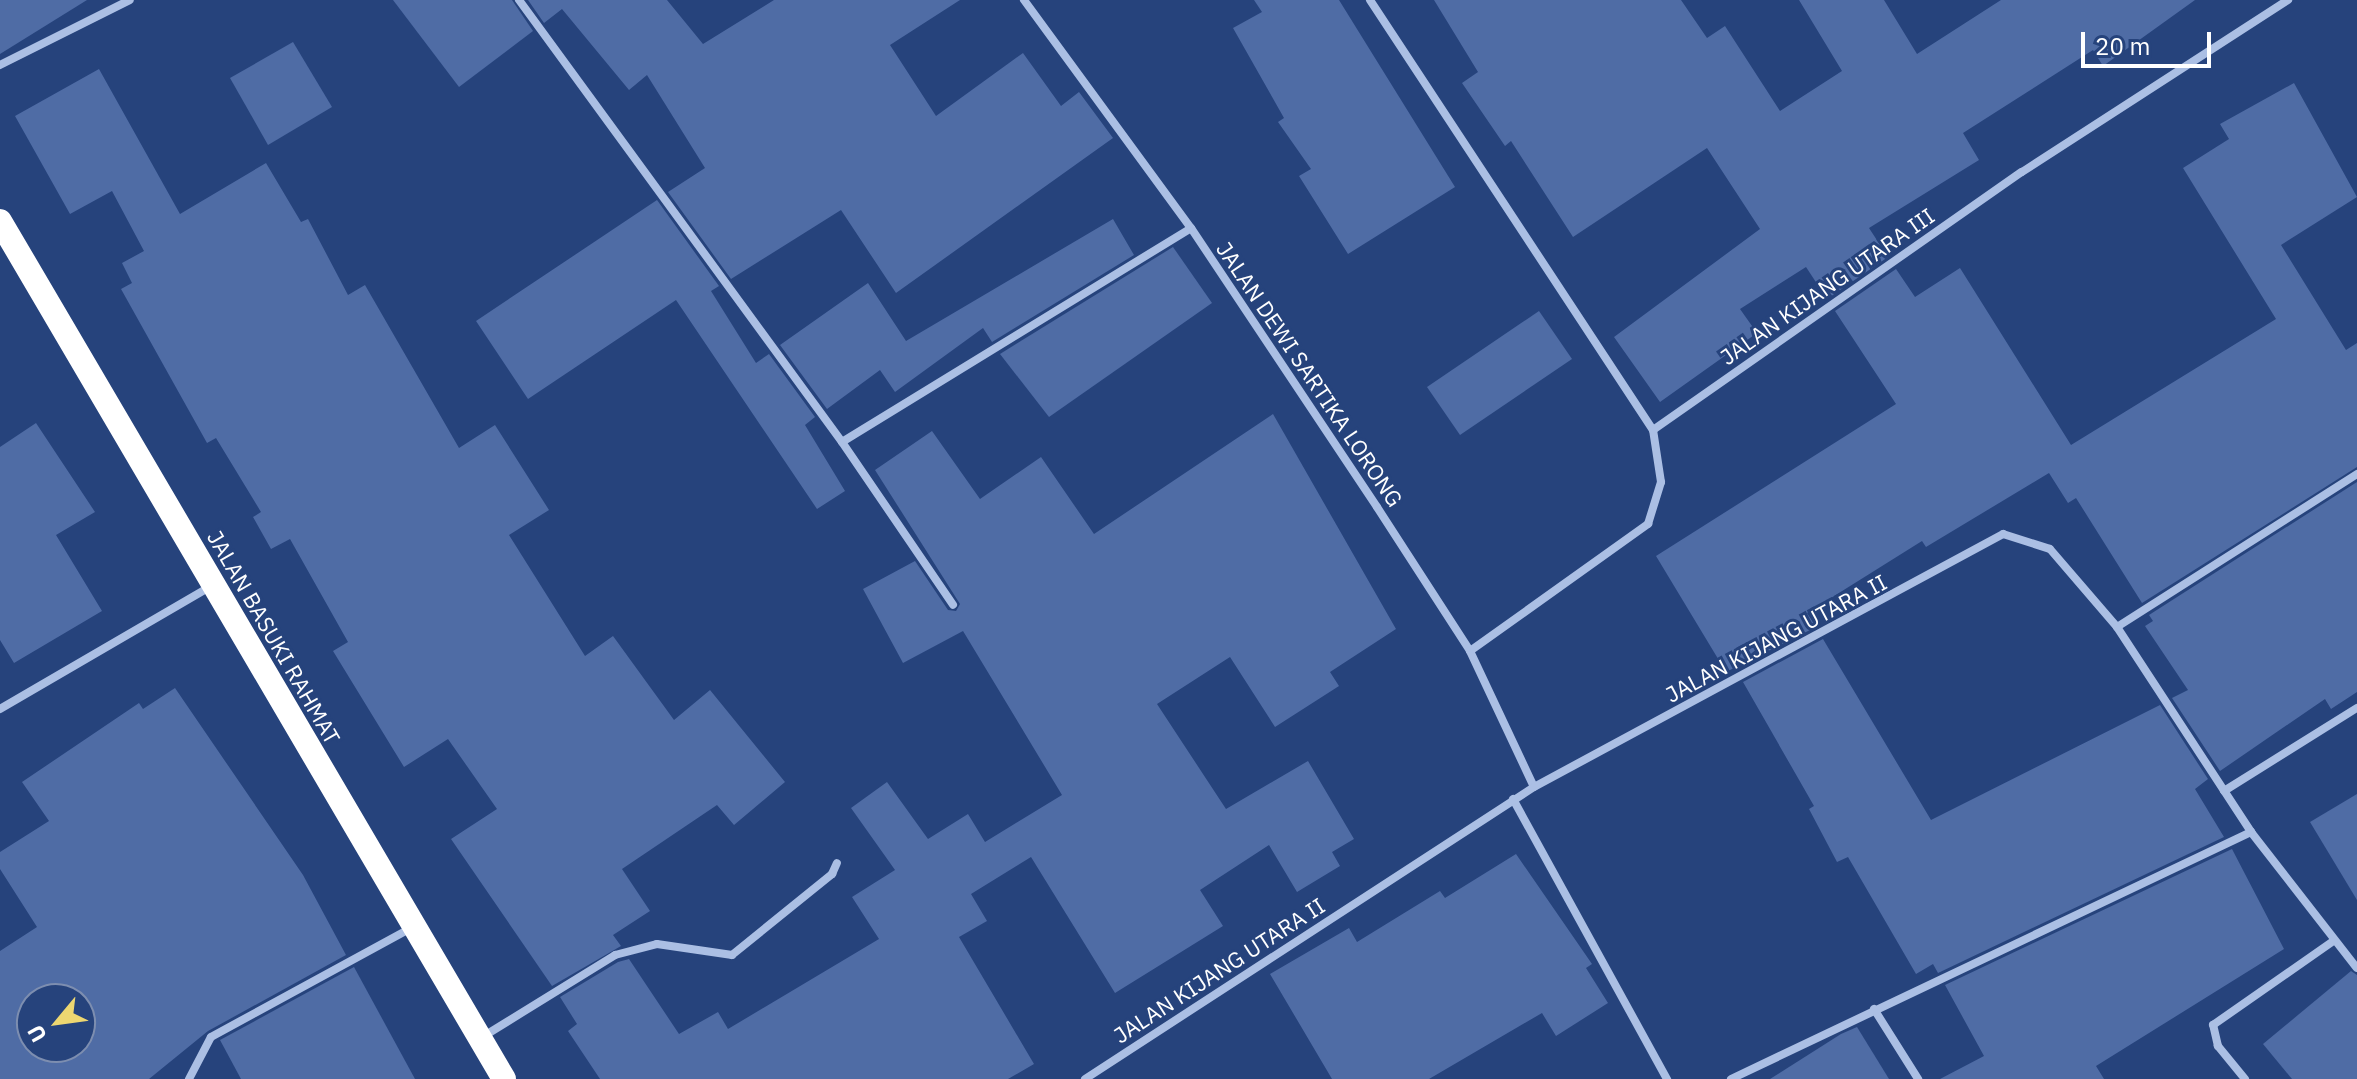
<!DOCTYPE html>
<style>
body{margin:0}
#map{position:relative;width:2357px;height:1079px;overflow:hidden;background:#26437c;font-family:"IBM Plex Sans",sans-serif}
div>[style]{position:absolute}
.building>*{inset:0;background:#4f6ca5}
.street>*{height:8px;margin:-4px;padding:0 4px;transform-origin:4px;border-radius:4px;background:#abbfe4}
.highway>*{height:24px;margin:-12px;padding:0 12px;transform-origin:12px;border-radius:12px;background:#fff}
span{translate:-50% -50%;white-space:nowrap;text-align:center;line-height:1.15;-webkit-text-stroke:6px #26437c;paint-order:stroke}
.street-label{font-size:22px;color:#fff}
.north{position:absolute;left:16px;top:983px;width:80px;height:80px;box-sizing:border-box;background:#26437c;border:2px solid #7d8eb0;border-radius:50%;rotate:241deg;font-size:22px;font-weight:700;line-height:32px;text-align:center;color:#fff}
.north::after{content:'';display:block;margin:auto;width:28px;height:36px;background:#edd771;clip-path:polygon(50% 0,100% 100%,50% 72%,0 100%)}
.scale{position:absolute;left:2081px;top:32px;width:130px;height:36px;box-sizing:border-box;border:4px solid #fff;border-top:0;padding-left:10px;font-size:24px;line-height:28px;white-space:nowrap;color:#fff;-webkit-text-stroke:6px #26437c;paint-order:stroke}
</style>
<div id="map">
<div class="building">
<i style="clip-path:polygon(0 0,87px 0,0 54px)"></i>
<i style="clip-path:polygon(393px 0,512px 0,533px 31px,459px 87px)"></i>
<i style="clip-path:polygon(528px 0,667px 0,703px 44px,774px 0,960px 0,890px 45px,936px 116px,1023px 53px,1061px 106px,1079px 92px,1113px 138px,896px 293px,841px 210px,731px 279px,668px 192px,705px 168px,647px 75px,629px 90px,562px 9px,544px 23px)"></i>
<i style="clip-path:polygon(1254px 0,1339px 0,1455px 187px,1348px 254px,1299px 176px,1311px 169px,1278px 122px,1284px 118px,1233px 28px,1262px 12px)"></i>
<i style="clip-path:polygon(1434px 0,1681px 0,1707px 38px,1725px 26px,1780px 111px,1842px 71px,1799px 0,1884px 0,1917px 54px,2001px 0,2195px 0,2103px 66px,2093px 50px,1963px 133px,1979px 160px,1869px 228px,1888px 257px,1827px 299px,1806px 267px,1740px 309px,1757px 333px,1660px 402px,1614px 337px,1760px 229px,1707px 148px,1573px 237px,1511px 141px,1505px 146px,1462px 83px,1478px 72px)"></i>
<i style="clip-path:polygon(293px 42px,332px 107px,268px 145px,230px 78px)"></i>
<i style="clip-path:polygon(99px 69px,180px 214px,266px 163px,301px 222px,308px 219px,348px 295px,365px 285px,459px 448px,495px 425px,549px 510px,509px 535px,585px 656px,613px 636px,674px 720px,710px 690px,785px 782px,734px 825px,717px 805px,622px 869px,650px 911px,613px 935px,621px 946px,552px 986px,451px 839px,497px 809px,448px 739px,404px 767px,333px 651px,348px 642px,290px 539px,271px 549px,253px 517px,261px 512px,216px 438px,207px 443px,121px 289px,132px 283px,122px 263px,144px 251px,112px 191px,70px 214px,15px 116px)"></i>
<i style="clip-path:polygon(2294px 83px,2357px 197px,2281px 245px,2346px 350px,2357px 343px,2357px 467px,2142px 603px,2076px 498px,2068px 503px,2049px 473px,1926px 547px,1922px 541px,1807px 613px,1816px 627px,1726px 672px,1656px 556px,1896px 404px,1835px 311px,1896px 269px,1915px 297px,1960px 268px,2071px 445px,2276px 319px,2183px 168px,2229px 139px,2220px 124px)"></i>
<i style="clip-path:polygon(657px 200px,719px 286px,711px 291px,756px 363px,769px 354px,815px 417px,805px 425px,845px 491px,817px 509px,676px 300px,528px 399px,476px 321px)"></i>
<i style="clip-path:polygon(1113px 219px,1134px 255px,992px 342px,983px 328px,895px 392px,880px 370px,827px 409px,780px 345px,868px 283px,906px 341px)"></i>
<i style="clip-path:polygon(1173px 247px,1212px 303px,1049px 417px,1000px 354px)"></i>
<i style="clip-path:polygon(1539px 311px,1572px 359px,1460px 435px,1427px 387px)"></i>
<i style="clip-path:polygon(1273px 414px,1396px 629px,1330px 672px,1339px 686px,1275px 727px,1230px 657px,1157px 704px,1226px 809px,1308px 761px,1354px 839px,1332px 852px,1340px 866px,1297px 892px,1269px 845px,1200px 890px,1223px 926px,1115px 993px,1031px 857px,971px 894px,987px 921px,959px 937px,1034px 1064px,1008px 1079px,600px 1079px,568px 1031px,577px 1024px,560px 997px,618px 962px,629px 959px,679px 1034px,718px 1012px,728px 1029px,879px 939px,852px 897px,895px 870px,851px 808px,887px 782px,928px 839px,968px 814px,985px 842px,1062px 795px,963px 631px,903px 663px,863px 589px,915px 561px,948px 610px,956px 611px,960px 604px,875px 470px,932px 431px,980px 499px,1041px 457px,1094px 534px)"></i>
<i style="clip-path:polygon(36px 423px,95px 512px,56px 535px,102px 611px,14px 663px,0 640px,0 447px)"></i>
<i style="clip-path:polygon(2357px 482px,2357px 692px,2331px 709px,2325px 699px,2220px 771px,2172px 698px,2188px 690px,2145px 626px,2153px 621px,2149px 615px)"></i>
<i style="clip-path:polygon(1823px 639px,1931px 820px,2160px 705px,2208px 779px,2195px 789px,2224px 837px,1938px 973px,1933px 964px,1916px 974px,1848px 857px,1837px 862px,1809px 809px,1814px 806px,1743px 682px)"></i>
<i style="clip-path:polygon(evenodd,175px 688px,303px 875px,346px 955px,208px 1031px,149px 1079px,0 1079px,0 951px,37px 927px,0 869px,0 852px,49px 821px,22px 782px,139px 703px,143px 709px,175px 688px,32px 999px,80px 999px,80px 1047px,32px 1047px,32px 999px)"></i>
<i style="clip-path:polygon(2357px 794px,2357px 900px,2310px 822px)"></i>
<i style="clip-path:polygon(2232px 849px,2284px 949px,2096px 1066px,2104px 1079px,1940px 1079px,1984px 1056px,1945px 985px)"></i>
<i style="clip-path:polygon(1516px 854px,1592px 964px,1586px 968px,1608px 1003px,1556px 1036px,1542px 1013px,1429px 1079px,1332px 1079px,1270px 974px,1349px 928px,1357px 942px,1440px 891px,1445px 898px)"></i>
<i style="clip-path:polygon(354px 967px,415px 1079px,241px 1079px,220px 1040px)"></i>
<i style="clip-path:polygon(2351px 971px,2357px 975px,2357px 1079px,2292px 1079px,2263px 1044px)"></i>
<i style="clip-path:polygon(1857px 1027px,1889px 1079px,1770px 1079px,1841px 1034px)"></i>
</div>
<div class="street">
<i style="left:519px;top:0;width:547px;rotate:53.84deg"></i>
<i style="left:842px;top:442px;width:409px;rotate:-31.5deg"></i>
<i style="left:1024px;top:0;width:283px;rotate:53.8deg"></i>
<i style="left:1191px;top:228px;width:335px;rotate:56.3deg"></i>
<i style="left:1377px;top:507px;width:171px;rotate:57.1deg"></i>
<i style="left:1470px;top:651px;width:150px;rotate:64.8deg"></i>
<i style="left:1370px;top:0;width:515px;rotate:56.65deg"></i>
<i style="left:0;top:65px;width:145px;rotate:-26.6deg"></i>
<i style="left:842px;top:442px;width:197px;rotate:55.7deg"></i>
<i style="left:2117px;top:627px;width:285px;rotate:-32.5deg"></i>
<i style="left:1470px;top:651px;width:219px;rotate:-35.5deg"></i>
<i style="left:1648px;top:524px;width:44px;rotate:-72.8deg"></i>
<i style="left:1661px;top:482px;width:53px;rotate:-98.7deg"></i>
<i style="left:1653px;top:430px;width:450px;rotate:-35deg"></i>
<i style="left:2022px;top:172px;width:317px;rotate:-32.9deg"></i>
<i style="left:0;top:709px;width:243px;rotate:-30.2deg"></i>
<i style="left:2224px;top:791px;width:157px;rotate:-32deg"></i>
<i style="left:1513px;top:799px;width:320px;rotate:61.2deg"></i>
<i style="left:1874px;top:1009px;width:83px;rotate:57.8deg"></i>
<i style="left:484px;top:1036px;width:154px;rotate:-31.7deg"></i>
<i style="left:615px;top:955px;width:43px;rotate:-14.7deg"></i>
<i style="left:657px;top:944px;width:76px;rotate:8.3deg"></i>
<i style="left:732px;top:955px;width:129px;rotate:-39deg"></i>
<i style="left:832px;top:874px;width:12px;rotate:-66deg"></i>
<i style="left:189px;top:1079px;width:47px;rotate:-62.4deg"></i>
<i style="left:211px;top:1037px;width:230px;rotate:-28.6deg"></i>
<i style="left:1085px;top:1079px;width:536px;rotate:-33.04deg"></i>
<i style="left:1534px;top:787px;width:533px;rotate:-28.34deg"></i>
<i style="left:2003px;top:534px;width:49px;rotate:17.7deg"></i>
<i style="left:2050px;top:549px;width:103px;rotate:49.3deg"></i>
<i style="left:2117px;top:627px;width:245px;rotate:56.8deg"></i>
<i style="left:2251px;top:832px;width:172px;rotate:52.1deg"></i>
<i style="left:1731px;top:1079px;width:576px;rotate:-25.41deg"></i>
<i style="left:2245px;top:1079px;width:43px;rotate:-129.3deg"></i>
<i style="left:2218px;top:1046px;width:22px;rotate:-103deg"></i>
<i style="left:2213px;top:1025px;width:145px;rotate:-34.9deg"></i>
</div>
<div class="highway">
<i style="left:0;top:221px;width:995px;rotate:59.57deg"></i>
</div>
<div class="street-label">
<span style="left:1827px;top:286px;rotate:-35deg">JALAN KIJANG UTARA III</span>
<span style="left:1310px;top:374px;rotate:56deg">JALAN DEWI SARTIKA LORONG</span>
<span style="left:274px;top:637px;rotate:60deg">JALAN BASUKI RAHMAT</span>
<span style="left:1776px;top:638px;rotate:-28deg">JALAN KIJANG UTARA II</span>
<span style="left:1219px;top:970px;rotate:-33deg">JALAN KIJANG UTARA II</span>
</div>
<div class="north">U</div>
<div class="scale">20 m</div>
</div>
